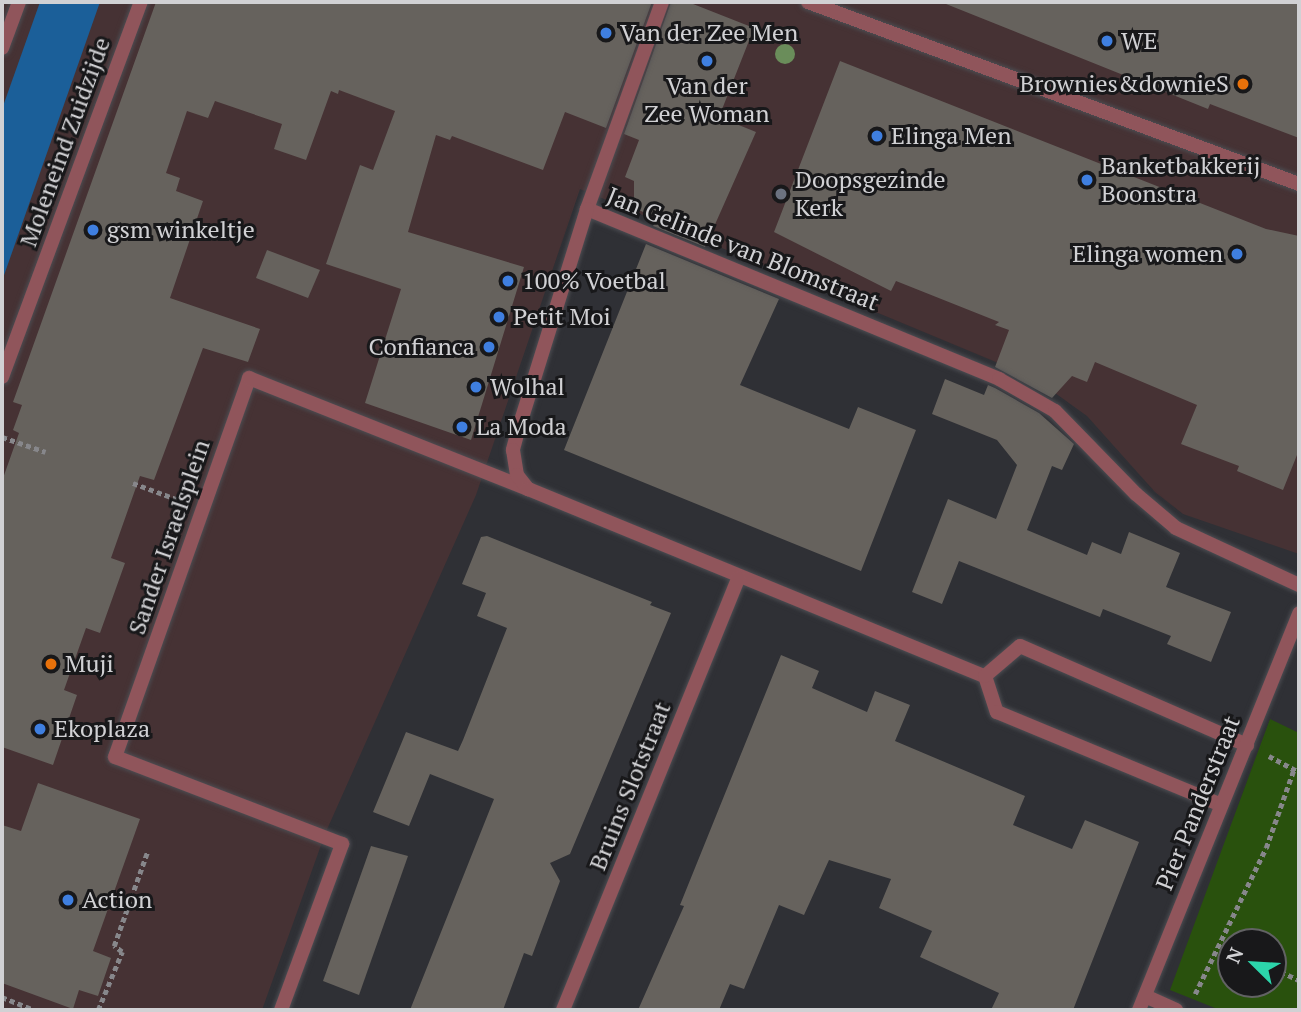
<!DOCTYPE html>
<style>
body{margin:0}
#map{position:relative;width:1301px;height:1012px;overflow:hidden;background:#2f3035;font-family:"PT Serif",serif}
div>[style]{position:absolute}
.commercial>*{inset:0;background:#463234}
.green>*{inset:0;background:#29510d}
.water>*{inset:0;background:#1b5f99}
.building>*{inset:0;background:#66625d}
.path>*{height:4.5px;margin-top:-2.25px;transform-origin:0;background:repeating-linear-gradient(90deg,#87878b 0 5px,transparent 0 8.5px)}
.roads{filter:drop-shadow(0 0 2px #4c4d52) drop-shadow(0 0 2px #4c4d52)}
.lane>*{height:14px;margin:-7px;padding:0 7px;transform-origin:7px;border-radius:7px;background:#90555b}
.street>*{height:14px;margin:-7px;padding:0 7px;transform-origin:7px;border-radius:7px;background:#90555b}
.trees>*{width:20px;height:20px;margin:-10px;border-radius:50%;background:#6a8d5a}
.dots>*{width:19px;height:19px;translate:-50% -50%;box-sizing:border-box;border:4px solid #18181a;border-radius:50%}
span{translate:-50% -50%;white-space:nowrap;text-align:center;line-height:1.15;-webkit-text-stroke:6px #18181a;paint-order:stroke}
.poi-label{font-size:24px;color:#d1d1d4}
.left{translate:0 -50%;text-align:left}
.right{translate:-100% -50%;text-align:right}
.street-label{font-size:24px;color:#d1d1d4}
.frame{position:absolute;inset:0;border:4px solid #d1d1d4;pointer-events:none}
.north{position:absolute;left:1217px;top:928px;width:70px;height:70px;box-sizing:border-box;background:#18181a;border:2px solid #626264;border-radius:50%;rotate:294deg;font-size:19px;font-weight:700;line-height:28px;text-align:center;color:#d1d1d4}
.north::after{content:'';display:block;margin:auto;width:24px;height:32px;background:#2cd5ab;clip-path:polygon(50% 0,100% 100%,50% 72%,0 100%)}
</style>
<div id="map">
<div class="commercial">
<i style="clip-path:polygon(2px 2px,1299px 2px,1299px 554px,1183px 514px,1155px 492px,1087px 416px,1034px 378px,580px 189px,476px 495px,325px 834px,262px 1010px,2px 1010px)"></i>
</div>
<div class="green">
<i style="clip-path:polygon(evenodd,1270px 719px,1299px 733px,1299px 1010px,1220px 1010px,1170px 990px,1270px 719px,1231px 942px,1273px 942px,1273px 984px,1231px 984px,1231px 942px)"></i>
</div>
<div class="water">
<i style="clip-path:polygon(40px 2px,100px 2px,2px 281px,2px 109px)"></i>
</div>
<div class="building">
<i style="clip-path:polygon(156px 2px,652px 2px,606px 128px,565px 112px,543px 170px,452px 136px,450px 140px,436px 135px,408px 232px,524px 267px,471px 440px,365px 403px,401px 289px,326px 264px,360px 165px,373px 170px,395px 111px,339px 90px,338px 94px,331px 91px,306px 160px,274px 149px,282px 124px,215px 101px,208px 118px,187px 111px,166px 173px,180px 178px,176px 191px,203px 201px,170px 298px,260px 329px,248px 362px,203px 348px,154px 480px,140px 476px,111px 558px,125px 563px,100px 633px,86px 628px,64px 690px,77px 695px,53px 765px,2px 747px,2px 481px,19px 433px,13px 430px,22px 405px,13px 402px)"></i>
<i style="clip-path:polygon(671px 2px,688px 2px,754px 28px,719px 117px,756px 132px,705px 247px,653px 226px,657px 218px,634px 208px,634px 181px,625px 177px,639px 140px,624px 134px)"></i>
<i style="clip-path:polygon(941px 2px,1299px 2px,1299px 138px,1210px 104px,1208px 109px)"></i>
<i style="clip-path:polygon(840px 61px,1266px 229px,1299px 236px,1299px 450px,1283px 490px,1237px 471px,1239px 466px,1181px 444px,1197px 405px,1095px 362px,1087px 382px,1072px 376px,1052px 398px,995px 367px,1009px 330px,995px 325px,999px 322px,896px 281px,891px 291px,774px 232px)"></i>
<i style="clip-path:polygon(646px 244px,779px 299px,740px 385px,849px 429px,858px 407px,916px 430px,861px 571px,564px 450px)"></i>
<i style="clip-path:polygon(267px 250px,320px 270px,308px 298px,256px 278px)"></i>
<i style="clip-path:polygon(945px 379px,984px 395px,988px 385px,995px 388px,1039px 413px,1074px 444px,1062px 470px,1052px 466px,1027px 530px,1087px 555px,1092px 542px,1121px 554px,1129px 532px,1180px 553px,1166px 587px,1231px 612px,1211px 662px,1167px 644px,1171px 636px,1103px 609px,1100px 617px,959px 561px,942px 604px,912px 592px,948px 499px,996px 519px,1017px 465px,997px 440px,932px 414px)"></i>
<i style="clip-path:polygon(487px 536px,652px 602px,650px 605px,671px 613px,570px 854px,550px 863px,560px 881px,532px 956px,524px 953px,503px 1010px,410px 1010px,494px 799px,430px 774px,409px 826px,373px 812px,406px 732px,458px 751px,463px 740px,507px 628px,477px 616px,486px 593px,462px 584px,481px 537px)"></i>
<i style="clip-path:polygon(781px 655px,819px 671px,812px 688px,867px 712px,875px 691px,910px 705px,895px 741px,1025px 796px,1013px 825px,1072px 849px,1085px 820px,1139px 842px,1073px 1010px,991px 1010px,999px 993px,920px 957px,932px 931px,879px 908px,891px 879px,829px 860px,804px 915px,779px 905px,744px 989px,730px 984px,719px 1010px,638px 1010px,684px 906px,680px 905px)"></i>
<i style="clip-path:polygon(38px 783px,140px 819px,93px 951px,111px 958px,98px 996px,79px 990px,73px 1009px,2px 983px,2px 825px,21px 831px)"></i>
<i style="clip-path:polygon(371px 846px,408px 856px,359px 995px,323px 981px)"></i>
</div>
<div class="path">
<i style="left:2px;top:437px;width:46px;rotate:18.8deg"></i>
<i style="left:133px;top:483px;width:49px;rotate:20.3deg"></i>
<i style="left:1269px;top:756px;width:34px;rotate:28deg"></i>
<i style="left:1222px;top:946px;width:10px;rotate:24deg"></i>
<i style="left:1273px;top:968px;width:29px;rotate:25deg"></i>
<i style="left:1195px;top:994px;width:162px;rotate:-64.1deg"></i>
<i style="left:1266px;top:848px;width:84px;rotate:-70.5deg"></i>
<i style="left:2px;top:997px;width:35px;rotate:22deg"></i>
<i style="left:98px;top:1010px;width:63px;rotate:-67.5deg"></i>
<i style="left:122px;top:952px;width:10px;rotate:-143deg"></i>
<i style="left:114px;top:946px;width:99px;rotate:-70.5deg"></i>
</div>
<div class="roads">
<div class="lane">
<i style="left:587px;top:209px;width:446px;rotate:22.4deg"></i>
<i style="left:999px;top:379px;width:64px;rotate:29.7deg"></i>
<i style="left:1055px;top:411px;width:116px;rotate:45.7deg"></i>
<i style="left:1136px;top:494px;width:52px;rotate:40.4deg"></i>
<i style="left:1176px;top:528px;width:136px;rotate:24.9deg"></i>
<i style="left:281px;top:1010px;width:177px;rotate:-69.8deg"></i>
<i style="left:342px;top:844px;width:243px;rotate:-159deg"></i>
<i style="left:115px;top:757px;width:402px;rotate:-70.5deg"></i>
<i style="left:249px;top:378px;width:300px;rotate:21.7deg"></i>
</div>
<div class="street">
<i style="left:662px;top:2px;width:220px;rotate:109.9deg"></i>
<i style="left:587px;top:209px;width:228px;rotate:107.3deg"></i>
<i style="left:519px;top:427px;width:24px;rotate:105deg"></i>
<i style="left:513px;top:450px;width:25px;rotate:81deg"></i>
<i style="left:517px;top:475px;width:18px;rotate:52deg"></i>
<i style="left:528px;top:489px;width:494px;rotate:22.3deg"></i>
<i style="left:985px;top:676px;width:38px;rotate:72deg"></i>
<i style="left:997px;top:712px;width:243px;rotate:22.5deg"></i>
<i style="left:808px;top:2px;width:524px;rotate:20.34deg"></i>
<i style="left:2px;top:48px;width:49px;rotate:-69.7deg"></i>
<i style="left:2px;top:377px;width:400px;rotate:-69.7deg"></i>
<i style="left:985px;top:676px;width:46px;rotate:-40.6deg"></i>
<i style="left:1020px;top:646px;width:248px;rotate:23.6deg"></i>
<i style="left:1145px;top:996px;width:34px;rotate:24deg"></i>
<i style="left:563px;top:1010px;width:466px;rotate:-67.9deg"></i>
<i style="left:1139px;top:1010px;width:428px;rotate:-68deg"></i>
</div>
</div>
<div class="trees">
<i style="left:785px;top:54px"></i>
</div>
<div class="dots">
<i style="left:606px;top:33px;background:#3f7fe0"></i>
<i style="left:1107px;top:41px;background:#3f7fe0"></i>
<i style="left:707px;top:61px;background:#3f7fe0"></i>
<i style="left:1243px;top:84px;background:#e8710a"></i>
<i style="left:877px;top:136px;background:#3f7fe0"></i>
<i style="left:1087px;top:180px;background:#3f7fe0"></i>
<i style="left:781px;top:194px;background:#6b7280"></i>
<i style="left:93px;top:230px;background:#3f7fe0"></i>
<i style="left:1237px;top:254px;background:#3f7fe0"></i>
<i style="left:508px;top:281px;background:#3f7fe0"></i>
<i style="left:499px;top:317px;background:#3f7fe0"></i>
<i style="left:489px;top:347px;background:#3f7fe0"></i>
<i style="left:476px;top:387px;background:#3f7fe0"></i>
<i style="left:462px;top:427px;background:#3f7fe0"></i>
<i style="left:51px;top:664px;background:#e8710a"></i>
<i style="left:40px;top:729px;background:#3f7fe0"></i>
<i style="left:68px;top:900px;background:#3f7fe0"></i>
</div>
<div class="poi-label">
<span class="left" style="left:620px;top:33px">Van der Zee Men</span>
<span class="left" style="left:1121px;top:41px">WE</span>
<span class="right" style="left:1229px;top:84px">Brownies&amp;downieS</span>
<span style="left:707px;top:100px">Van der<br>Zee Woman</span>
<span class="left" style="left:891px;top:136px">Elinga Men</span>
<span class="left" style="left:1101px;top:180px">Banketbakkerij<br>Boonstra</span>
<span class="left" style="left:795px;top:194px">Doopsgezinde<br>Kerk</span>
<span class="left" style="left:107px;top:230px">gsm winkeltje</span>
<span class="right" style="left:1223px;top:254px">Elinga women</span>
<span class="left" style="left:522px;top:281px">100% Voetbal</span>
<span class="left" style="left:513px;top:317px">Petit Moi</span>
<span class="right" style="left:475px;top:347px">Confianca</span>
<span class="left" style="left:490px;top:387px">Wolhal</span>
<span class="left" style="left:476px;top:427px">La Moda</span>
<span class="left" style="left:65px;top:664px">Muji</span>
<span class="left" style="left:54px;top:729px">Ekoplaza</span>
<span class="left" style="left:82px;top:900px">Action</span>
</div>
<div class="street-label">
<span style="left:65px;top:142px;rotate:-70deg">Moleneind Zuidzijde</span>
<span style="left:743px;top:249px;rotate:22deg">Jan Gelinde van Blomstraat</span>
<span style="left:169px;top:537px;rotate:-71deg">Sander Israelsplein</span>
<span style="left:630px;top:786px;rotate:-68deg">Bruins Slotstraat</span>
<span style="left:1198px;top:803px;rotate:-68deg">Pier Panderstraat</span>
</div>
<div class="frame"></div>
<div class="north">N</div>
</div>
